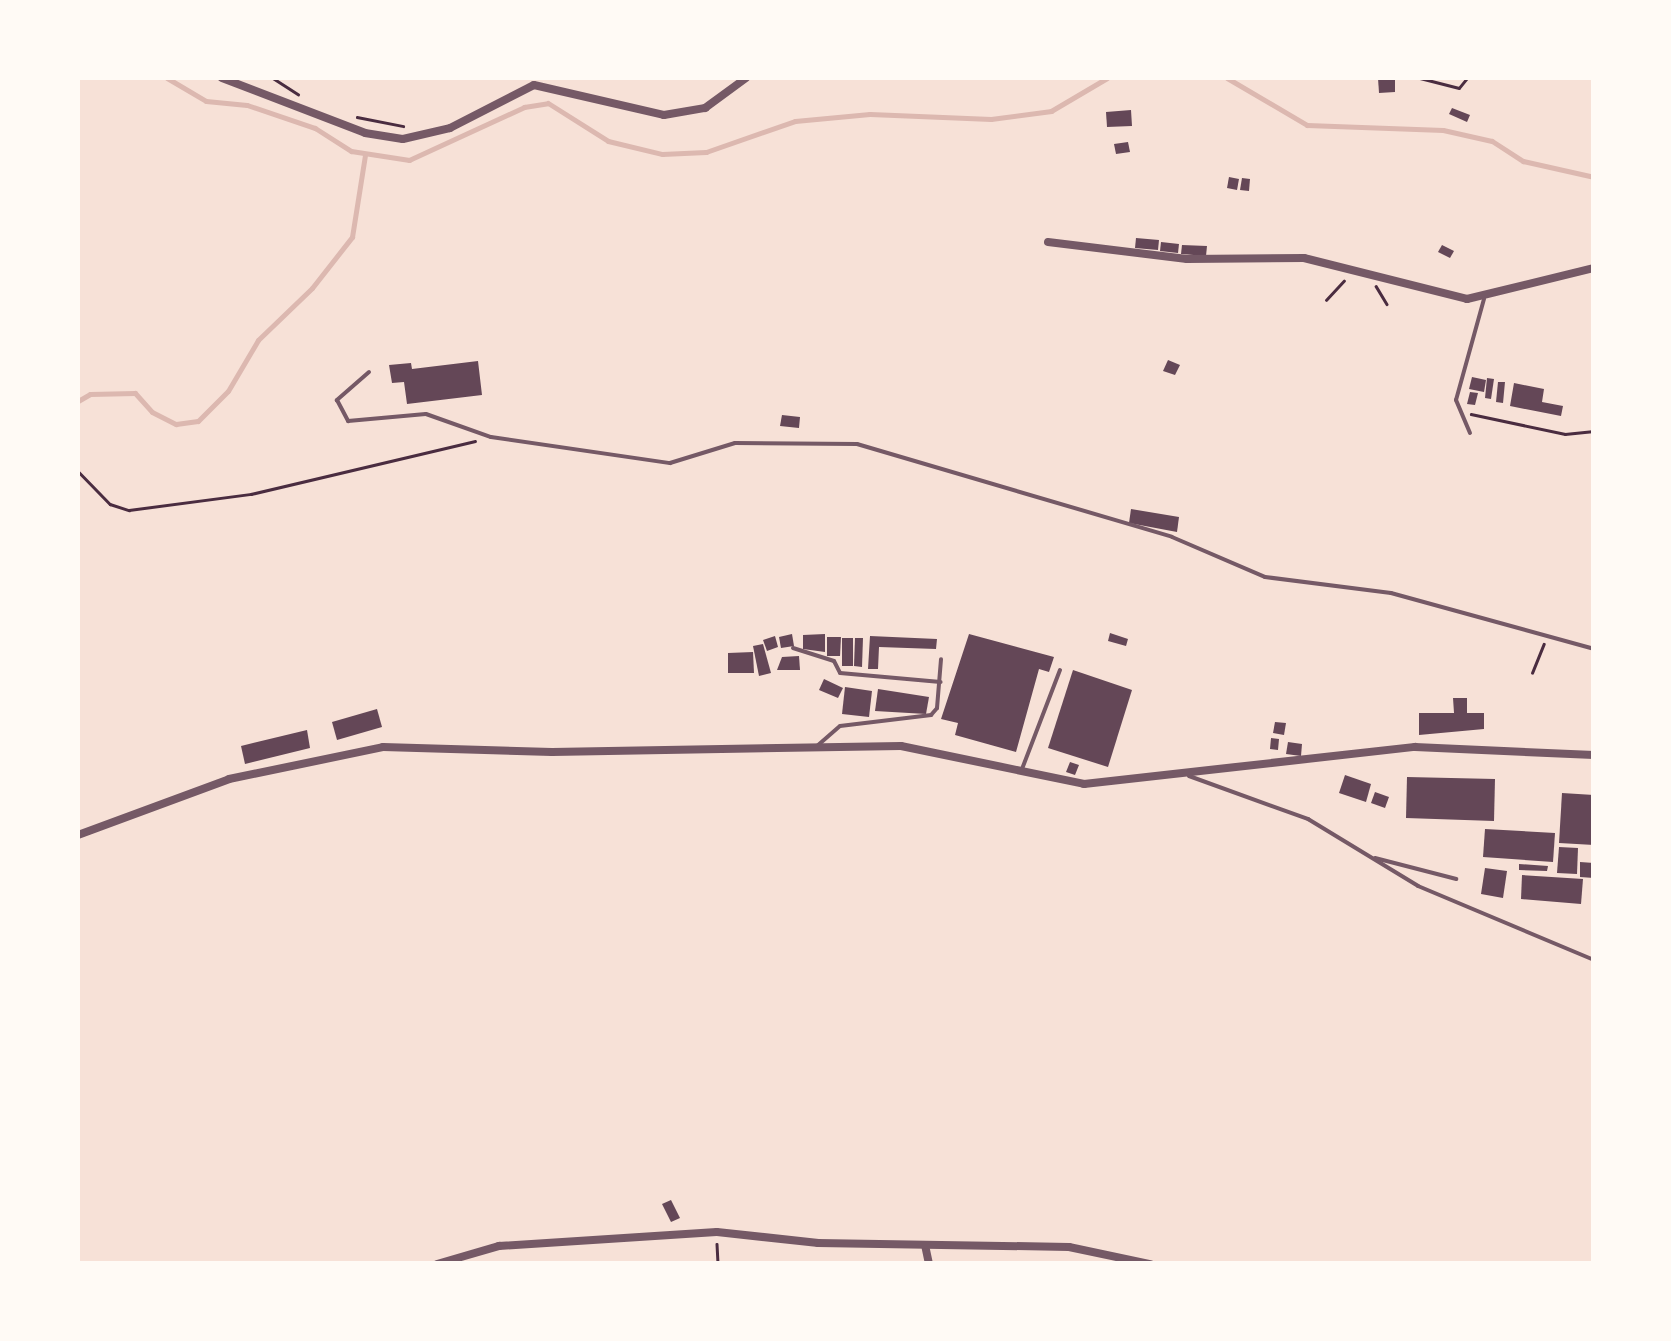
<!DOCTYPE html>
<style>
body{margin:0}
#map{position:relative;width:1671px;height:1341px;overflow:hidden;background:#f7e1d7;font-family:Manrope,sans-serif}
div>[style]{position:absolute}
.stream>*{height:5px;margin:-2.5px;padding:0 2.5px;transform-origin:2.5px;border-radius:2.5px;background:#dcb8b0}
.building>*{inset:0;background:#644757}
.path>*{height:2.5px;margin:-1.25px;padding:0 1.25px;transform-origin:1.25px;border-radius:1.25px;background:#4a2c40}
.service>*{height:4px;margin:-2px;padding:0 2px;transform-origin:2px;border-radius:2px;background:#755966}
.minor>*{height:8px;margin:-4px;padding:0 4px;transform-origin:4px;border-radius:4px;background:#755966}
span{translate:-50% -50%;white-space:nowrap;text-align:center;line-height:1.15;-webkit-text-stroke:8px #fffaf5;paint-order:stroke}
.frame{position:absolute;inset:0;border:80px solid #fffaf5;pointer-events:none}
</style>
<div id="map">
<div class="stream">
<i style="left:167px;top:78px;width:45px;rotate:30.5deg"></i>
<i style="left:206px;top:101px;width:41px;rotate:5.6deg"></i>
<i style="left:247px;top:105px;width:72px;rotate:18.7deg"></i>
<i style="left:315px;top:128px;width:43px;rotate:32.6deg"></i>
<i style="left:351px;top:151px;width:59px;rotate:8.8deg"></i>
<i style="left:409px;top:160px;width:127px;rotate:-24.7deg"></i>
<i style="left:524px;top:107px;width:24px;rotate:-9deg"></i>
<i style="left:548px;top:103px;width:71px;rotate:32.3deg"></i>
<i style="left:608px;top:141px;width:56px;rotate:13.5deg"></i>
<i style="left:662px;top:154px;width:44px;rotate:-2.6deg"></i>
<i style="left:706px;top:152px;width:94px;rotate:-19.2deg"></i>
<i style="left:795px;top:121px;width:75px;rotate:-5.3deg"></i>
<i style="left:870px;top:114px;width:121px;rotate:2.4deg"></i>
<i style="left:991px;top:119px;width:61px;rotate:-7.6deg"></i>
<i style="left:1051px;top:111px;width:65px;rotate:-30.5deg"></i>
<i style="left:1227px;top:78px;width:93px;rotate:30.4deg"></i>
<i style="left:1307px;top:125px;width:136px;rotate:2.1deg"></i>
<i style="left:1443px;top:130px;width:50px;rotate:12.7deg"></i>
<i style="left:1492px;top:141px;width:37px;rotate:33deg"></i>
<i style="left:1523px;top:161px;width:73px;rotate:12.7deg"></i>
<i style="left:78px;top:401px;width:14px;rotate:-30deg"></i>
<i style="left:90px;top:394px;width:45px;rotate:-1.3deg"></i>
<i style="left:135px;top:393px;width:25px;rotate:48deg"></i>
<i style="left:152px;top:412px;width:27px;rotate:27deg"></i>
<i style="left:176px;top:424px;width:22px;rotate:-8deg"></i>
<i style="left:198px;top:421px;width:42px;rotate:-45deg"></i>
<i style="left:228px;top:391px;width:59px;rotate:-59.5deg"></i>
<i style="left:258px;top:340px;width:75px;rotate:-43.9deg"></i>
<i style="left:312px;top:288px;width:65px;rotate:-51.9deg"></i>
<i style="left:352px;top:237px;width:83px;rotate:-81deg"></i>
</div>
<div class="building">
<i style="clip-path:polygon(1378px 78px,1395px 78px,1395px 92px,1379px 93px)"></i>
<i style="clip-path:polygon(1452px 108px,1470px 115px,1467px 122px,1449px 114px)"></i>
<i style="clip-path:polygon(1131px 110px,1132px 126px,1107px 127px,1106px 112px)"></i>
<i style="clip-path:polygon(1128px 142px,1130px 152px,1116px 154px,1114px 144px)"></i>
<i style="clip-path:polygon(1229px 177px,1239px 179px,1237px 190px,1227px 188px)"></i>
<i style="clip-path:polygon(1242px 178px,1250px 179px,1249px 191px,1240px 190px)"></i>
<i style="clip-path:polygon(1136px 238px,1159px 240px,1158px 250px,1135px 248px)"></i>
<i style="clip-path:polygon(1161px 242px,1179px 244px,1178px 253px,1160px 251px)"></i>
<i style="clip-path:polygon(1182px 245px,1207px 246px,1206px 256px,1181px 254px)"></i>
<i style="clip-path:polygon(1442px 245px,1454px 251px,1450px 258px,1438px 252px)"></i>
<i style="clip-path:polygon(1168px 360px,1180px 365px,1175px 375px,1163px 371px)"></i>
<i style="clip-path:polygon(478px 361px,482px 395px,407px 404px,404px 382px,392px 383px,389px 365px,411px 363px,412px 369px)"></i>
<i style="clip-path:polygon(1472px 377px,1486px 380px,1484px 392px,1469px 389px)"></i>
<i style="clip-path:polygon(1487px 378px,1494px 379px,1491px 399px,1485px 398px)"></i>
<i style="clip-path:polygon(1498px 382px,1505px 382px,1503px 403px,1496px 402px)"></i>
<i style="clip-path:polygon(1514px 383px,1544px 389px,1542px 402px,1563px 406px,1561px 416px,1510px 406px)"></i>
<i style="clip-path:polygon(1470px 392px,1478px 393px,1475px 405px,1467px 404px)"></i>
<i style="clip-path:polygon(782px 415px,800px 417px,799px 428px,780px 426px)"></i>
<i style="clip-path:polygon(1131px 509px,1179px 517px,1177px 532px,1129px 523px)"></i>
<i style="clip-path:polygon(1110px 633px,1128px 639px,1126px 646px,1108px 641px)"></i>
<i style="clip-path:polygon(792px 634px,794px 646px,781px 648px,779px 637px)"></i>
<i style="clip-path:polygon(825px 634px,825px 652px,803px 649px,803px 635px)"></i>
<i style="clip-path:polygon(969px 634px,1054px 657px,1049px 672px,1039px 669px,1016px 752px,955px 735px,958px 723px,941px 719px)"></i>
<i style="clip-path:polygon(775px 636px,778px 647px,767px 651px,763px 640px)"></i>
<i style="clip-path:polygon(870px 636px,937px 639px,936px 649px,879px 647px,878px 669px,868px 669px)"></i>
<i style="clip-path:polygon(827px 637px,841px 637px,840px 656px,827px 656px)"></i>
<i style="clip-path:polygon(842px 638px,853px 638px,853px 666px,842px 666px)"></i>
<i style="clip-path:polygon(855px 638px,863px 638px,862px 667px,854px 666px)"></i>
<i style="clip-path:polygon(763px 644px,771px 673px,759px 676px,753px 646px)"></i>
<i style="clip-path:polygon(753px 652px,754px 673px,728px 673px,728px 653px)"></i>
<i style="clip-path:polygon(799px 656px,800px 670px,777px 670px,782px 657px)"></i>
<i style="clip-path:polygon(1073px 670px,1132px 690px,1108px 767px,1048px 748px)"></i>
<i style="clip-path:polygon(824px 679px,843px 688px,838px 698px,819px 690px)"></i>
<i style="clip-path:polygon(845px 687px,872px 691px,869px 717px,842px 714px)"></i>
<i style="clip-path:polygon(878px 689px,929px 697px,926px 714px,875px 711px)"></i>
<i style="clip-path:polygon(1453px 698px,1467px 698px,1467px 713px,1484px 713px,1484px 729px,1419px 735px,1419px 713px,1454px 713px)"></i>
<i style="clip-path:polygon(377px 709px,382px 727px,337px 740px,332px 722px)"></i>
<i style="clip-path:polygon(1275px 722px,1286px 723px,1284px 735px,1273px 733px)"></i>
<i style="clip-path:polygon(307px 730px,310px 748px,245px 764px,241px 746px)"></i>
<i style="clip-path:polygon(1271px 738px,1279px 739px,1278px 750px,1270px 749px)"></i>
<i style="clip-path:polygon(1288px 742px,1302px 744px,1301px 756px,1286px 754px)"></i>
<i style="clip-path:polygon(1070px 762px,1079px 765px,1075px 775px,1066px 772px)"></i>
<i style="clip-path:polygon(1345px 775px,1371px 784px,1366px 802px,1339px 793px)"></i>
<i style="clip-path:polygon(1407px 777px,1495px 779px,1494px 821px,1406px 818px)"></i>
<i style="clip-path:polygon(1375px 792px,1389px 797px,1385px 808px,1371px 803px)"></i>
<i style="clip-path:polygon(1562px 793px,1594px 795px,1594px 845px,1559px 843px)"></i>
<i style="clip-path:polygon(1485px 829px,1555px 833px,1553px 862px,1483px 857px)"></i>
<i style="clip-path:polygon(1559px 847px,1578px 848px,1577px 874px,1557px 873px)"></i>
<i style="clip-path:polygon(1580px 862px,1594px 863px,1594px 878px,1580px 877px)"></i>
<i style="clip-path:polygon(1519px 864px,1548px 866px,1547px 871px,1519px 870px)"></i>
<i style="clip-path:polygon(1485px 868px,1507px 871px,1503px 898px,1481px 894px)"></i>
<i style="clip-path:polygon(1522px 875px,1583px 879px,1581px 904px,1521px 899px)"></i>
<i style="clip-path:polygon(671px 1200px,680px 1218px,671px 1222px,662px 1204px)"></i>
</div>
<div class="path">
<i style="left:273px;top:78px;width:30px;rotate:33deg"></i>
<i style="left:1420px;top:78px;width:40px;rotate:14.4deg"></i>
<i style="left:1459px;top:88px;width:13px;rotate:-51deg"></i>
<i style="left:357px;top:117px;width:47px;rotate:11.1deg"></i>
<i style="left:1376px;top:286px;width:21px;rotate:59deg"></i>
<i style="left:1326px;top:300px;width:26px;rotate:-47deg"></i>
<i style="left:1471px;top:414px;width:96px;rotate:12deg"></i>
<i style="left:1565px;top:434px;width:29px;rotate:-6deg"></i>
<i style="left:78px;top:471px;width:46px;rotate:45.9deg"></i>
<i style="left:110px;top:504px;width:20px;rotate:18deg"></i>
<i style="left:129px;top:510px;width:123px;rotate:-7.5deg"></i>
<i style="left:251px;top:494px;width:230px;rotate:-13.3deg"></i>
<i style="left:1532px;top:673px;width:31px;rotate:-68deg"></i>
<i style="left:717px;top:1244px;width:20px;rotate:87deg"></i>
</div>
<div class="service">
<i style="left:369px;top:372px;width:43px;rotate:138.8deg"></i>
<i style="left:337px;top:400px;width:24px;rotate:62deg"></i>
<i style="left:348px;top:421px;width:78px;rotate:-5.1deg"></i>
<i style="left:426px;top:414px;width:69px;rotate:19.5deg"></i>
<i style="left:491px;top:437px;width:181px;rotate:8.3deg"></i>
<i style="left:670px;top:463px;width:68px;rotate:-17.1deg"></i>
<i style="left:735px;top:443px;width:122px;rotate:0.5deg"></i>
<i style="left:857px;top:444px;width:328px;rotate:16.4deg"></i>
<i style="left:1172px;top:537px;width:101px;rotate:23.3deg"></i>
<i style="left:1265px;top:577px;width:127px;rotate:7.2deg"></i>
<i style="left:1391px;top:593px;width:211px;rotate:15.4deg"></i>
<i style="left:1470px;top:433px;width:36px;rotate:-113deg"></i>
<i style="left:1456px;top:400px;width:105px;rotate:-74.5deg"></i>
<i style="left:793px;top:648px;width:43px;rotate:17.6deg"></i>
<i style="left:834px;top:661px;width:13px;rotate:63deg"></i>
<i style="left:840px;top:673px;width:101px;rotate:5.1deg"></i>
<i style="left:817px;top:746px;width:30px;rotate:-41deg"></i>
<i style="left:840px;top:726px;width:92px;rotate:-6.9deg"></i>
<i style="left:931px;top:715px;width:9px;rotate:-49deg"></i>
<i style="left:937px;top:708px;width:49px;rotate:-85.3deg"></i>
<i style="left:1022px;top:769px;width:106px;rotate:-69deg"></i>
<i style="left:1189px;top:776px;width:127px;rotate:19.9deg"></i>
<i style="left:1308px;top:819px;width:129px;rotate:31.3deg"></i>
<i style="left:1418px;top:886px;width:191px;rotate:22.8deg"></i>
<i style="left:1375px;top:858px;width:84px;rotate:14.5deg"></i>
</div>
<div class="minor">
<i style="left:222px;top:78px;width:153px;rotate:21deg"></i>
<i style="left:365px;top:133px;width:38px;rotate:9deg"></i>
<i style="left:403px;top:139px;width:48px;rotate:-13.2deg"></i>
<i style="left:450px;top:128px;width:94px;rotate:-27.1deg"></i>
<i style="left:534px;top:85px;width:133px;rotate:13deg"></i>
<i style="left:664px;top:115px;width:42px;rotate:-9.7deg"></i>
<i style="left:705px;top:108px;width:51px;rotate:-36.2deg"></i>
<i style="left:1048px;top:242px;width:140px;rotate:7deg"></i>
<i style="left:1187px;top:259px;width:117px;rotate:-0.5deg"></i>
<i style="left:1304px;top:258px;width:168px;rotate:14.1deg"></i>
<i style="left:1467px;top:299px;width:131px;rotate:-13.7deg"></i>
<i style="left:78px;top:835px;width:161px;rotate:-20.3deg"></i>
<i style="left:229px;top:779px;width:157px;rotate:-11.7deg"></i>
<i style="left:383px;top:747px;width:169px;rotate:1.7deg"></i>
<i style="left:552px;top:752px;width:349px;rotate:-1deg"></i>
<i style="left:901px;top:746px;width:187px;rotate:11.7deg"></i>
<i style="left:1084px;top:784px;width:333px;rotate:-6.4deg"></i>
<i style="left:1415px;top:747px;width:179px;rotate:2.6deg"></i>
<i style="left:925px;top:1245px;width:19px;rotate:78deg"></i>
<i style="left:437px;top:1264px;width:65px;rotate:-16.2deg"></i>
<i style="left:499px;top:1246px;width:218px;rotate:-3.7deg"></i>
<i style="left:717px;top:1232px;width:102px;rotate:6.2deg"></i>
<i style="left:818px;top:1243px;width:251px;rotate:0.9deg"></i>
<i style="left:1069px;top:1247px;width:83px;rotate:11.9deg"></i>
</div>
<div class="frame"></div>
</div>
